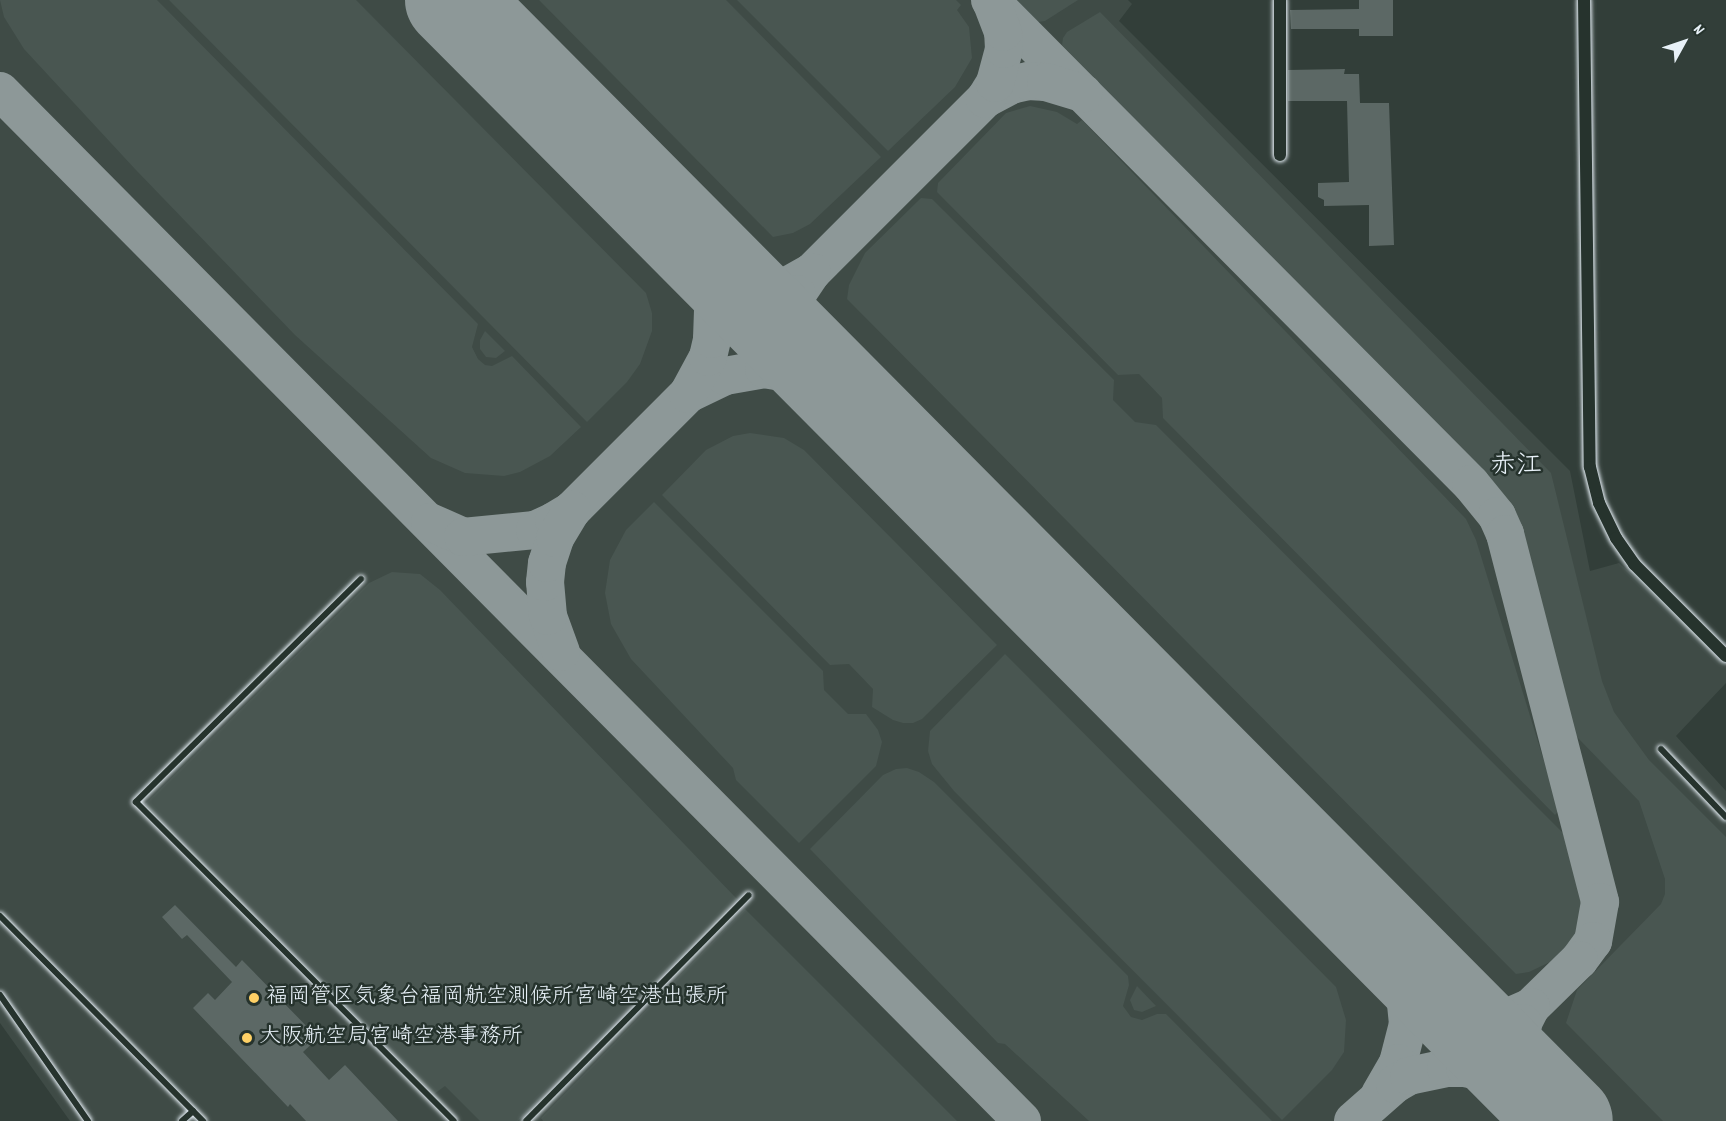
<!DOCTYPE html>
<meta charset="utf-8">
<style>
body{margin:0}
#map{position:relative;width:1726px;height:1121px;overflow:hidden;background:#323e39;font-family:Dekko,"Klee One",sans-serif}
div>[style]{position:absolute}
.built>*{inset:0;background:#3f4b46}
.green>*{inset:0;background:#495651}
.taxiway>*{height:38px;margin:-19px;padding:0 19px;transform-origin:19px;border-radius:19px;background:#8d9898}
.runway>*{height:94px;margin:-47px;padding:0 47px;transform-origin:47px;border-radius:47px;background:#8d9898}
.building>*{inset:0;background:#5c6865}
.roads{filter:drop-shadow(0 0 2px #e8f1f8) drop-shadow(0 0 2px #e8f1f8)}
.service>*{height:6px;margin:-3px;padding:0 3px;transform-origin:3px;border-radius:3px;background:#26332d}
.minor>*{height:12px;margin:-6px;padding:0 6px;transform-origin:6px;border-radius:6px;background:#26332d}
.dots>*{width:16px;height:16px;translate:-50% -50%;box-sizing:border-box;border:3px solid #26332d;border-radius:50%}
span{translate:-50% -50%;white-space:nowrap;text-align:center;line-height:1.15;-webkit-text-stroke:5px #26332d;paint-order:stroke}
.poi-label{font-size:22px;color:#e8f1f8}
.left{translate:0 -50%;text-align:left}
.quarter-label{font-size:26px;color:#e8f1f8}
.north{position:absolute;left:1654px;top:12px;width:60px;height:60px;-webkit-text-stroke:4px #26332d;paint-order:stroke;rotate:50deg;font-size:16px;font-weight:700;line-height:24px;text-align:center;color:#e8f1f8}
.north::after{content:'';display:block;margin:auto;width:21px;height:27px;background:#e8f1f8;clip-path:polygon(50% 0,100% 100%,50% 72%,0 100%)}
</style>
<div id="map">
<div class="built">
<i style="clip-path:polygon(0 0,1128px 0,1132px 4px,1119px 21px,1570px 471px,1590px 571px,1619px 563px,1726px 663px,1726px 683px,1676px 736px,1726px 791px,1726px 1121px,70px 1121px,0 1023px)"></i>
</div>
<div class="green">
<i style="clip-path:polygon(0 0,157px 0,478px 324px,472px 347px,478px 359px,485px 365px,492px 366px,512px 356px,581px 427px,550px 456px,520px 472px,504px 476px,465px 473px,431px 458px,295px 335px,135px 169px,24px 49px,4px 17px)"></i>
<i style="clip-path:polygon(169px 0,356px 0,646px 293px,652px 313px,652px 331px,640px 364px,627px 382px,587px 422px)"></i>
<i style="clip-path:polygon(539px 0,726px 0,881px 157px,810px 224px,793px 233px,773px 237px)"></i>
<i style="clip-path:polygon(737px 0,956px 0,961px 5px,957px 10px,969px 27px,972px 58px,955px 87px,888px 151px)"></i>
<i style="clip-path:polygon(1016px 0,1078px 0,1045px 21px,1038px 22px)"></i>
<i style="clip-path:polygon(1100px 12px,1551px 473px,1602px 681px,1614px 712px,1649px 760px,1726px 837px,1726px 1121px,1663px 1121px,1566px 1023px,1577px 990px,1661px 904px,1665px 894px,1665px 879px,1639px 801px,1577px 737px,1563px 712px,1522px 549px,1509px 512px,1489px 482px,1062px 45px,1063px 38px,1067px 32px)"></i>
<i style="clip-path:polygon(1030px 106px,1057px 112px,1077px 124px,1082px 120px,1466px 519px,1476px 540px,1559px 810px,1555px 815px,1163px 418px,1162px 398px,1139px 374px,1118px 375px,937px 192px,938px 183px,1006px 113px)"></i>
<i style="clip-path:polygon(921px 198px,932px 199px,1114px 380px,1113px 400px,1135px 422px,1156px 425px,1563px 833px,1580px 896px,1581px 912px,1577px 930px,1570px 942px,1550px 962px,1529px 972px,1516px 974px,847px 299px,849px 285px,865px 253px)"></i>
<i style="clip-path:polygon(485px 331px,505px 351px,496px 358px,486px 357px,480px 349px,480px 340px)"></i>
<i style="clip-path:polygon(750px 433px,784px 438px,804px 450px,997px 645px,922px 719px,913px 723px,903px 723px,893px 720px,872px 707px,873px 689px,849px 664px,830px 665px,662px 495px,706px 450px,733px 436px)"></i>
<i style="clip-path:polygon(654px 502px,823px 671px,824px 690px,848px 714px,866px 714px,878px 730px,882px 742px,876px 766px,799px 843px,736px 780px,733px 768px,631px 659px,611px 624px,605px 593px,610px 560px,626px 530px)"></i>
<i style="clip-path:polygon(392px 572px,420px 574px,440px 590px,737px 899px,518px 1121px,480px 1121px,445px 1086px,434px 1094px,145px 804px,369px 583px)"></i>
<i style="clip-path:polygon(1005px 654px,1336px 987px,1346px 1020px,1344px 1052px,1332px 1070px,1282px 1120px,954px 791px,932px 764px,928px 751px,930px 731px)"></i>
<i style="clip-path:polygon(907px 768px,919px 772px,934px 782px,1128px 976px,1129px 985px,1123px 1006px,1131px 1017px,1142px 1020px,1157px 1014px,1166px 1014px,1272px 1121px,1089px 1121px,1005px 1044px,998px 1043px,810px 849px,883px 775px,896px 769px)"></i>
<i style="clip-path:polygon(745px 909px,957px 1121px,543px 1121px,541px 1118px)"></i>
<i style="clip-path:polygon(1137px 986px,1156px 1006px,1142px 1012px,1134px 1010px,1130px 1000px)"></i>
</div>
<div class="taxiway">
<i style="left:990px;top:0;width:682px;rotate:45.18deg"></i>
<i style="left:1471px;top:484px;width:41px;rotate:50.9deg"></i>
<i style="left:1497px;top:516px;width:20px;rotate:66deg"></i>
<i style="left:1505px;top:534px;width:380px;rotate:75.5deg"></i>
<i style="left:1600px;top:902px;width:40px;rotate:100deg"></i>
<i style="left:1593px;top:941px;width:24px;rotate:126deg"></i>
<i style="left:1579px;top:960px;width:67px;rotate:135.6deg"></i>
<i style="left:1531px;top:1007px;width:30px;rotate:156deg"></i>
<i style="left:1504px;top:1019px;width:13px;rotate:180deg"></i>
<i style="left:1491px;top:1019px;width:15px;rotate:-172deg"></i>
<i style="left:1476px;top:1017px;width:33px;rotate:-151deg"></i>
<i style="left:0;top:91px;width:1451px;rotate:45.22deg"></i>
<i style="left:985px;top:99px;width:30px;rotate:-28deg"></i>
<i style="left:1011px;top:85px;width:17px;rotate:-13deg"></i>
<i style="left:1028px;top:81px;width:18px;rotate:3deg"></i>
<i style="left:1046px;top:82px;width:39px;rotate:17deg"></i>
<i style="left:719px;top:268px;width:21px;rotate:37deg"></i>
<i style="left:736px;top:281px;width:27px;rotate:17deg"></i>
<i style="left:762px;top:289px;width:23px;rotate:-5deg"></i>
<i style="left:785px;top:287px;width:31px;rotate:-29deg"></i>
<i style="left:812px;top:272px;width:245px;rotate:-45deg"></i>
<i style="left:985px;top:99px;width:19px;rotate:-58deg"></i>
<i style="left:995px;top:83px;width:35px;rotate:-75deg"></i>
<i style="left:1004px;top:49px;width:17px;rotate:-93deg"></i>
<i style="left:1003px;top:32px;width:33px;rotate:-111deg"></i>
<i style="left:812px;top:272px;width:27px;rotate:124deg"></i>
<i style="left:797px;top:294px;width:26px;rotate:97deg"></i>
<i style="left:794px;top:320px;width:15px;rotate:79deg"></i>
<i style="left:797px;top:335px;width:16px;rotate:63deg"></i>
<i style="left:804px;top:349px;width:30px;rotate:50deg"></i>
<i style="left:688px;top:394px;width:41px;rotate:-25.9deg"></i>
<i style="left:725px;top:376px;width:40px;rotate:-10deg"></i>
<i style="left:764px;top:369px;width:43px;rotate:9.5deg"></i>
<i style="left:806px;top:376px;width:21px;rotate:25deg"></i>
<i style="left:825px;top:385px;width:36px;rotate:34deg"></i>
<i style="left:430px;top:522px;width:36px;rotate:24deg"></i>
<i style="left:463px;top:537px;width:72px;rotate:-5.6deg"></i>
<i style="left:535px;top:530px;width:21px;rotate:-25deg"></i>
<i style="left:554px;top:521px;width:21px;rotate:-31deg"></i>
<i style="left:572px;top:510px;width:164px;rotate:-45deg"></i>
<i style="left:688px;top:394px;width:42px;rotate:-61.6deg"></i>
<i style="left:708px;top:357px;width:18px;rotate:-77deg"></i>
<i style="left:712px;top:339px;width:37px;rotate:-88deg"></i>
<i style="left:713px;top:302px;width:41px;rotate:-105.8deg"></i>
<i style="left:702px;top:263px;width:44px;rotate:-123deg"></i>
<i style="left:561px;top:652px;width:38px;rotate:-110deg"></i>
<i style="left:548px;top:616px;width:34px;rotate:-95deg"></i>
<i style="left:545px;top:582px;width:19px;rotate:-84deg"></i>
<i style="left:547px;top:563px;width:26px;rotate:-72deg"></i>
<i style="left:555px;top:538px;width:33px;rotate:-59deg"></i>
<i style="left:1375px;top:928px;width:31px;rotate:58deg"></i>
<i style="left:1391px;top:954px;width:33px;rotate:67deg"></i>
<i style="left:1404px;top:984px;width:40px;rotate:84.3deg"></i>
<i style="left:1408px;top:1024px;width:40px;rotate:104.4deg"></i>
<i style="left:1398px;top:1063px;width:36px;rotate:120deg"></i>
<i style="left:1531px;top:1007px;width:18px;rotate:117deg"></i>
<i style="left:1523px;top:1023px;width:30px;rotate:96deg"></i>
<i style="left:1520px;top:1053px;width:17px;rotate:73deg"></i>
<i style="left:1525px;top:1069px;width:33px;rotate:59deg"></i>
<i style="left:1353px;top:1121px;width:56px;rotate:-41.4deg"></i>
<i style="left:1395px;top:1084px;width:16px;rotate:-30deg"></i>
<i style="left:1409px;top:1076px;width:38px;rotate:-12deg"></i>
<i style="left:1446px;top:1068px;width:19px"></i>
<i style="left:1465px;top:1068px;width:41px;rotate:11.3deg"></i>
<i style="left:1505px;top:1076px;width:43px;rotate:29.6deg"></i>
</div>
<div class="runway">
<i style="left:452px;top:0;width:1580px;rotate:45.18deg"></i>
</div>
<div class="building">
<i style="clip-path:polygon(1359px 0,1393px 0,1393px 36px,1359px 36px,1359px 29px,1291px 29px,1290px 10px,1359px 9px)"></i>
<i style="clip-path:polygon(1345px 69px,1344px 74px,1359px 74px,1360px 103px,1389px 103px,1394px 245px,1369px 246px,1369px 205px,1324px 206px,1324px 200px,1318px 197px,1318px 183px,1349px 182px,1347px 101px,1288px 101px,1288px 70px)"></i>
<i style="clip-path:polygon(175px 905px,236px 967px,242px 960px,318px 1038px,303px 1052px,329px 1080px,345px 1065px,398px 1121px,306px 1121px,290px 1104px,288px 1107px,193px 1008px,208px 993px,215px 1000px,232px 982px,187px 935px,182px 939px,162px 917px)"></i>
</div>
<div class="roads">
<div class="service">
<i style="left:361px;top:579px;width:317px;rotate:135.3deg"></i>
<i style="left:136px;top:802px;width:450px;rotate:45.1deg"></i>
<i style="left:1661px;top:749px;width:94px;rotate:46.3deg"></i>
<i style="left:0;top:916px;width:289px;rotate:45.3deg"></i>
<i style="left:0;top:995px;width:154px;rotate:55.1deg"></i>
<i style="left:182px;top:1121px;width:15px;rotate:-42deg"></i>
<i style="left:526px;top:1121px;width:317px;rotate:-45.4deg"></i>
</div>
<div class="minor">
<i style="left:1280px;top:0;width:155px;rotate:90deg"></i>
<i style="left:1584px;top:0;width:467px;rotate:89.3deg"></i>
<i style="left:1590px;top:467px;width:37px;rotate:76deg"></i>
<i style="left:1599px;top:503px;width:39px;rotate:64deg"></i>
<i style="left:1616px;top:538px;width:32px;rotate:55deg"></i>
<i style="left:1634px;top:564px;width:130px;rotate:45deg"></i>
</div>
</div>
<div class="dots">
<i style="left:254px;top:998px;background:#ffd166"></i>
<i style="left:247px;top:1038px;background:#ffd166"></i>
</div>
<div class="poi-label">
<span class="left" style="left:266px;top:998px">福岡管区気象台福岡航空測候所宮崎空港出張所</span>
<span class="left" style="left:259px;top:1038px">大阪航空局宮崎空港事務所</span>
</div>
<div class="quarter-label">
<span style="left:1516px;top:467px">赤江</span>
</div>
<div class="north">N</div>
</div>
